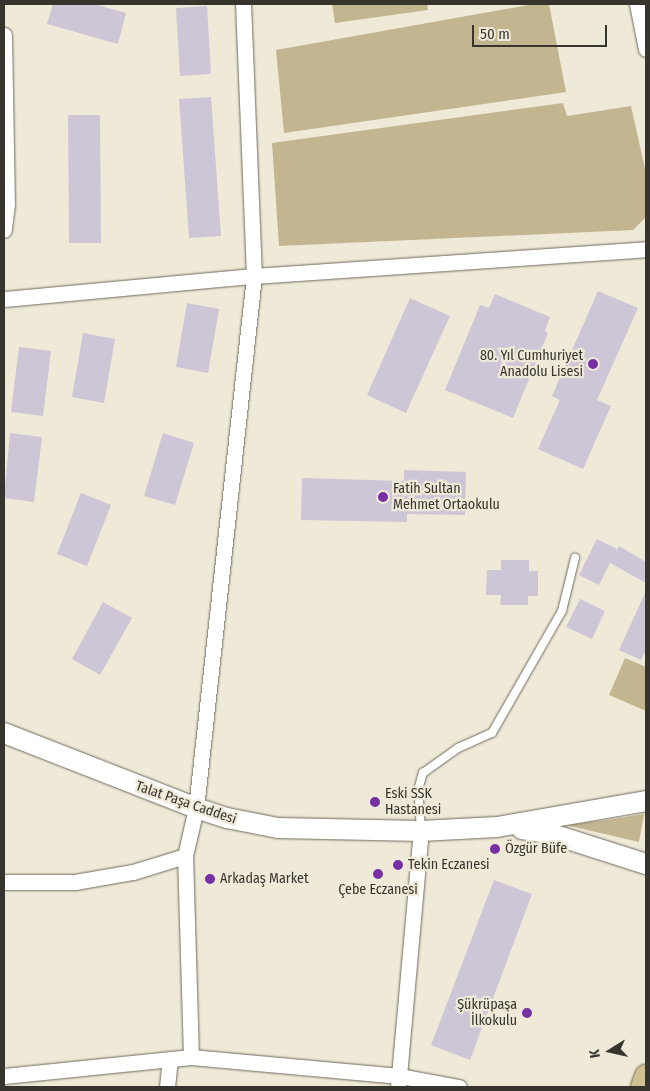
<!DOCTYPE html>
<meta charset="utf-8">
<style>
body{margin:0}
#map{position:relative;width:650px;height:1091px;overflow:hidden;background:#efe9d8;font-family:"Fira Sans Condensed",sans-serif}
div>[style]{position:absolute}
.green>*{inset:0;background:#c3b590}
.building>*{inset:0;background:#cec6d6}
.roads{filter:drop-shadow(0 0 1px #6f6a5b) drop-shadow(0 0 1px #6f6a5b)}
.lane>*{height:8px;margin:-4px;padding:0 4px;transform-origin:4px;border-radius:4px;background:#fff}
.street>*{height:15px;margin:-7.5px;padding:0 7.5px;transform-origin:7.5px;border-radius:7.5px;background:#fff}
.secondary>*{height:20px;margin:-10px;padding:0 10px;transform-origin:10px;border-radius:10px;background:#fff}
.primary>*{height:22px;margin:-11px;padding:0 11px;transform-origin:11px;border-radius:11px;background:#d1c091}
.dots>*{width:14px;height:14px;translate:-50% -50%;box-sizing:border-box;border:2px solid #efe9d8;border-radius:50%}
span{translate:-50% -50%;white-space:nowrap;text-align:center;line-height:1.15;-webkit-text-stroke:4.5px #efe9d8;paint-order:stroke}
.poi-label{font-size:14px;color:#37342e}
.right{translate:-100% -50%;text-align:right}
.left{translate:0 -50%;text-align:left}
.street-label{font-size:14px;color:#37342e}
.frame{position:absolute;inset:0;border:5px solid #37342e;pointer-events:none}
.north{position:absolute;left:585px;top:1026px;width:50px;height:50px;-webkit-text-stroke:4px #efe9d8;paint-order:stroke;rotate:260deg;font-size:14px;font-weight:700;line-height:20px;text-align:center;color:#37342e}
.north::after{content:'';display:block;margin:auto;width:18px;height:22px;background:#37342e;clip-path:polygon(50% 0,100% 100%,50% 72%,0 100%)}
.scale{position:absolute;left:472px;top:25px;width:135px;height:22px;box-sizing:border-box;border:2px solid #37342e;border-top:0;padding-left:6px;font-size:15px;line-height:18px;white-space:nowrap;color:#37342e;-webkit-text-stroke:4px #efe9d8;paint-order:stroke}
</style>
<div id="map">
<div class="green">
<i style="clip-path:polygon(332px 4px,427px 4px,428px 10px,335px 23px)"></i>
<i style="clip-path:polygon(534px 4px,549px 4px,566px 92px,284px 133px,276px 50px)"></i>
<i style="clip-path:polygon(563px 103px,567px 116px,631px 106px,646px 173px,646px 217px,633px 230px,279px 246px,272px 143px)"></i>
<i style="clip-path:polygon(625px 658px,646px 667px,646px 711px,609px 695px)"></i>
<i style="clip-path:polygon(644px 814px,639px 842px,566px 825px,607px 820px)"></i>
</div>
<div class="building">
<i style="clip-path:polygon(53px 4px,94px 4px,126px 13px,118px 44px,47px 24px)"></i>
<i style="clip-path:polygon(207px 6px,211px 74px,180px 76px,176px 8px)"></i>
<i style="clip-path:polygon(211px 97px,221px 236px,189px 238px,179px 99px)"></i>
<i style="clip-path:polygon(68px 115px,100px 115px,101px 243px,69px 243px)"></i>
<i style="clip-path:polygon(598px 291px,638px 308px,597px 400px,611px 406px,583px 469px,538px 449px,560px 400px,552px 396px)"></i>
<i style="clip-path:polygon(495px 294px,550px 317px,545px 331px,548px 333px,513px 418px,445px 390px,480px 305px,489px 308px)"></i>
<i style="clip-path:polygon(410px 298px,450px 316px,406px 413px,367px 395px)"></i>
<i style="clip-path:polygon(187px 303px,219px 309px,208px 373px,176px 367px)"></i>
<i style="clip-path:polygon(83px 333px,115px 339px,104px 403px,72px 397px)"></i>
<i style="clip-path:polygon(19px 347px,51px 351px,43px 416px,11px 412px)"></i>
<i style="clip-path:polygon(10px 433px,42px 437px,34px 502px,4px 498px)"></i>
<i style="clip-path:polygon(163px 433px,194px 443px,175px 505px,144px 496px)"></i>
<i style="clip-path:polygon(404px 470px,466px 472px,465px 515px,407px 514px,407px 522px,301px 520px,302px 478px,404px 481px)"></i>
<i style="clip-path:polygon(81px 493px,111px 505px,87px 566px,57px 554px)"></i>
<i style="clip-path:polygon(597px 539px,617px 549px,615px 554px,619px 546px,646px 562px,646px 583px,610px 563px,599px 585px,579px 575px)"></i>
<i style="clip-path:polygon(501px 560px,529px 560px,529px 571px,538px 571px,538px 596px,528px 596px,528px 605px,500px 605px,501px 595px,486px 595px,487px 570px,501px 570px)"></i>
<i style="clip-path:polygon(646px 591px,646px 650px,641px 660px,619px 650px)"></i>
<i style="clip-path:polygon(580px 599px,605px 611px,592px 639px,566px 627px)"></i>
<i style="clip-path:polygon(103px 602px,132px 618px,100px 675px,72px 659px)"></i>
<i style="clip-path:polygon(494px 880px,532px 894px,470px 1060px,431px 1045px)"></i>
</div>
<div class="roads">
<div class="lane">
<i style="left:421px;top:829px;width:39px;rotate:-94deg"></i>
<i style="left:418px;top:790px;width:18px;rotate:-74deg"></i>
<i style="left:423px;top:773px;width:43px;rotate:-35.5deg"></i>
<i style="left:458px;top:748px;width:37px;rotate:-24deg"></i>
<i style="left:492px;top:733px;width:141px;rotate:-60.2deg"></i>
<i style="left:562px;top:611px;width:55px;rotate:-76.2deg"></i>
</div>
<div class="street">
<i style="left:637px;top:4px;width:46px;rotate:78.7deg"></i>
<i style="left:4px;top:35px;width:169px;rotate:89deg"></i>
<i style="left:7px;top:204px;width:26px;rotate:97deg"></i>
<i style="left:4px;top:299px;width:251px;rotate:-5.3deg"></i>
<i style="left:254px;top:276px;width:393px;rotate:-3.9deg"></i>
<i style="left:4px;top:882px;width:71px"></i>
<i style="left:75px;top:882px;width:59px;rotate:-9.8deg"></i>
<i style="left:133px;top:872px;width:54px;rotate:-17.1deg"></i>
<i style="left:191px;top:1057px;width:201px;rotate:-91.7deg"></i>
<i style="left:185px;top:856px;width:49px;rotate:-77.1deg"></i>
<i style="left:196px;top:808px;width:535px;rotate:-83.78deg"></i>
<i style="left:254px;top:276px;width:272px;rotate:-92.3deg"></i>
<i style="left:4px;top:1076px;width:188px;rotate:-5.8deg"></i>
<i style="left:191px;top:1057px;width:210px;rotate:5.2deg"></i>
<i style="left:400px;top:1076px;width:60px;rotate:10.6deg"></i>
<i style="left:167px;top:1087px;width:28px;rotate:-84deg"></i>
<i style="left:398px;top:1087px;width:257px;rotate:-84.9deg"></i>
</div>
<div class="secondary">
<i style="left:4px;top:733px;width:206px;rotate:21.3deg"></i>
<i style="left:196px;top:808px;width:33px;rotate:18deg"></i>
<i style="left:227px;top:818px;width:52px;rotate:11.1deg"></i>
<i style="left:278px;top:828px;width:143px;rotate:1.2deg"></i>
<i style="left:421px;top:831px;width:76px;rotate:-3deg"></i>
<i style="left:497px;top:827px;width:151px;rotate:-9.9deg"></i>
<i style="left:522px;top:829px;width:30px;rotate:9deg"></i>
<i style="left:552px;top:834px;width:99px;rotate:17.7deg"></i>
</div>
<div class="primary">
<i style="left:642px;top:1087px;width:12px;rotate:-70deg"></i>
</div>
</div>
<div class="dots">
<i style="left:593px;top:364px;background:#7630a3"></i>
<i style="left:383px;top:497px;background:#7630a3"></i>
<i style="left:375px;top:802px;background:#7630a3"></i>
<i style="left:495px;top:849px;background:#7630a3"></i>
<i style="left:398px;top:865px;background:#7630a3"></i>
<i style="left:378px;top:874px;background:#7630a3"></i>
<i style="left:210px;top:879px;background:#7630a3"></i>
<i style="left:527px;top:1013px;background:#7630a3"></i>
</div>
<div class="poi-label">
<span class="right" style="left:583px;top:364px">80. Yıl Cumhuriyet<br>Anadolu Lisesi</span>
<span class="left" style="left:393px;top:497px">Fatih Sultan<br>Mehmet Ortaokulu</span>
<span class="left" style="left:385px;top:802px">Eski SSK<br>Hastanesi</span>
<span class="left" style="left:505px;top:849px">Özgür Büfe</span>
<span class="left" style="left:408px;top:865px">Tekin Eczanesi</span>
<span class="left" style="left:220px;top:879px">Arkadaş Market</span>
<span style="left:378px;top:890px">Çebe Eczanesi</span>
<span class="right" style="left:517px;top:1013px">Şükrüpaşa<br>İlkokulu</span>
</div>
<div class="street-label">
<span style="left:186px;top:803px;rotate:19deg">Talat Paşa Caddesi</span>
</div>
<div class="frame"></div>
<div class="north">K</div>
<div class="scale">50 m</div>
</div>
